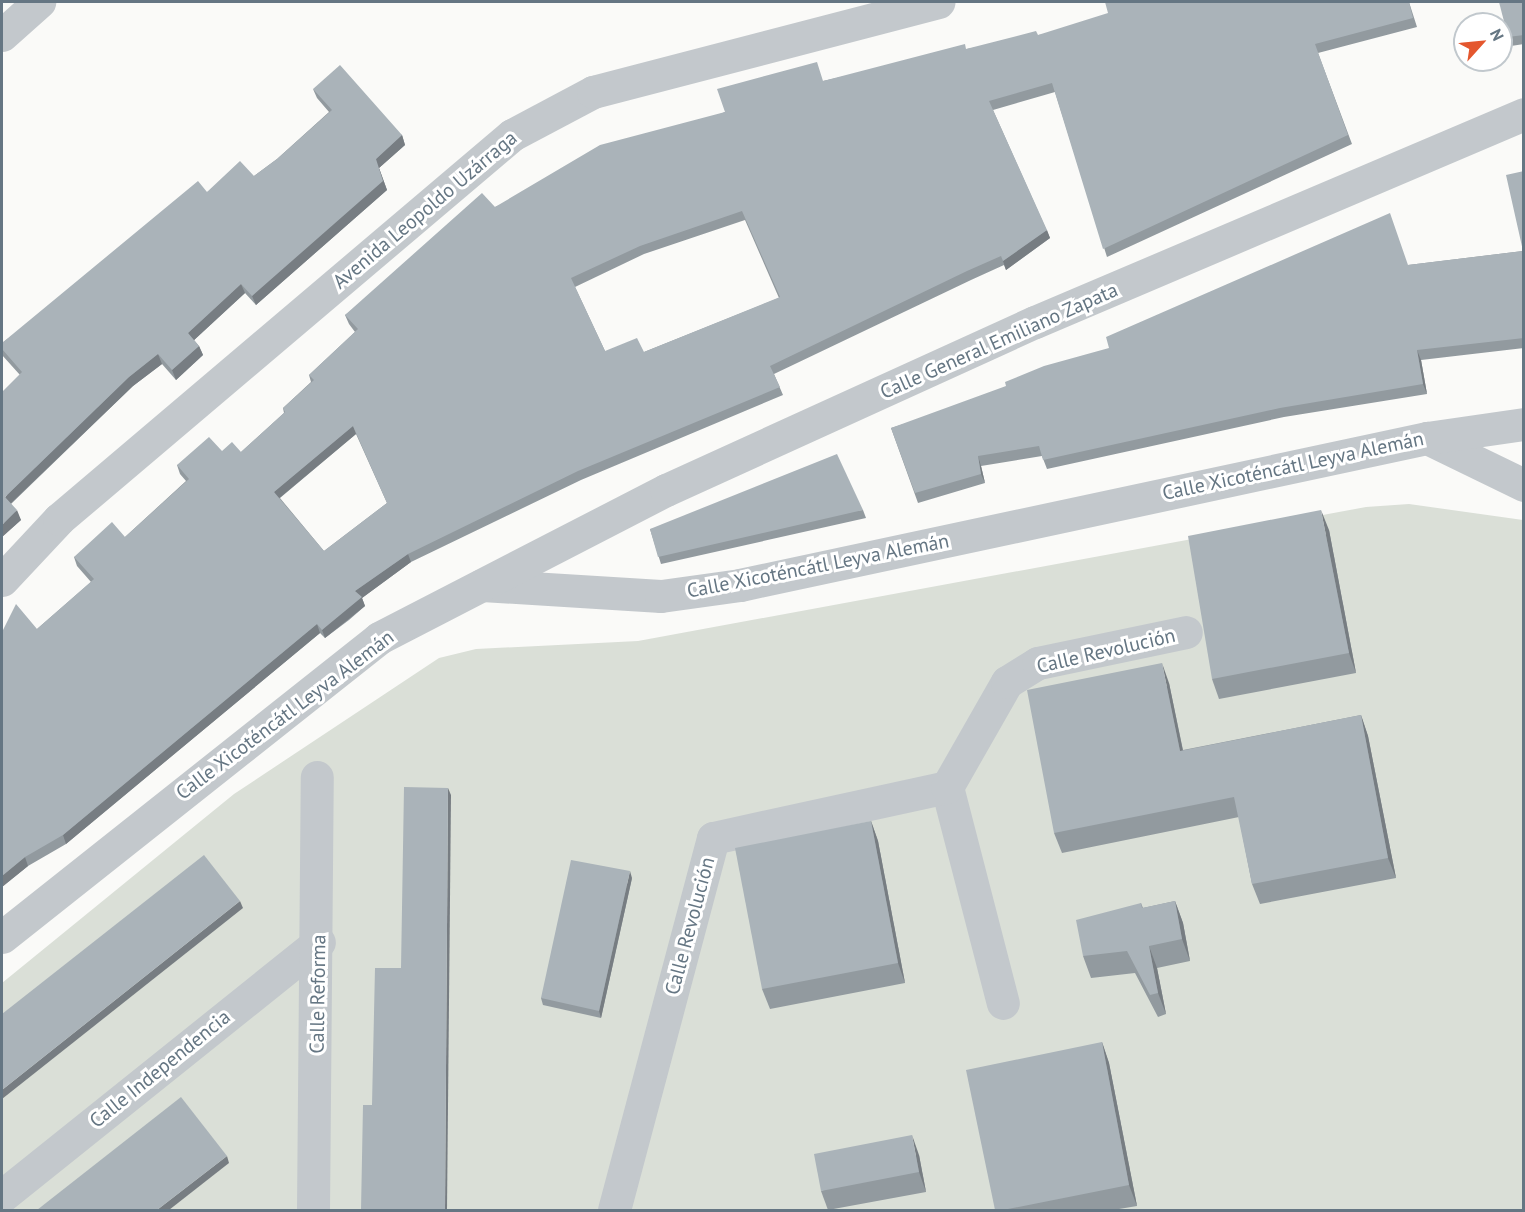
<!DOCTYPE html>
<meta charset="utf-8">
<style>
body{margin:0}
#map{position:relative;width:1525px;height:1212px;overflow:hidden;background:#fafaf8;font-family:"PT Sans",sans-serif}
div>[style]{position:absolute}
.green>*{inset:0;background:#dadfd7}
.minor>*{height:33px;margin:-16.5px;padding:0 16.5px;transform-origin:16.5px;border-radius:16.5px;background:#c3c8cc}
.tertiary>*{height:33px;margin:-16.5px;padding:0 16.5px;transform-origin:16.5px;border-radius:16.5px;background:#c3c8cc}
.wall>*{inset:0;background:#929a9f}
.shaded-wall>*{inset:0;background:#777d82}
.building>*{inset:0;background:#aab3b9}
span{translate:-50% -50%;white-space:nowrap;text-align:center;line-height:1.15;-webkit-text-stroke:6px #fff;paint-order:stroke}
.street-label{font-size:20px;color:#657683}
.frame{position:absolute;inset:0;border:3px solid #657683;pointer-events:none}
.north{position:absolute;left:1453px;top:12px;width:60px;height:60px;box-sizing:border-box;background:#fff;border:2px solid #c1c8cd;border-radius:50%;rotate:63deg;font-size:16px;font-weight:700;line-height:24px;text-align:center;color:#657683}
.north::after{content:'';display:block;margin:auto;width:21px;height:27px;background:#e4572e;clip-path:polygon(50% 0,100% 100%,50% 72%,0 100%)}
</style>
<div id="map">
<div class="green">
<i style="clip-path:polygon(1409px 504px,1523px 520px,1523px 1210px,2px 1210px,2px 983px,234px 794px,439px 658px,476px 649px,638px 641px,1366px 507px)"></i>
</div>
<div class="minor">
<i style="left:1427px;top:438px;width:108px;rotate:25.9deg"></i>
<i style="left:2px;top:580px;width:83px;rotate:-46.9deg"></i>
<i style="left:59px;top:519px;width:594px;rotate:-40.29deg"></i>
<i style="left:512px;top:135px;width:92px;rotate:-28deg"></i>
<i style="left:593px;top:92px;width:357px;rotate:-14.6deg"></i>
<i style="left:482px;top:585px;width:179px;rotate:3.5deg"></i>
<i style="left:661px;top:596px;width:80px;rotate:-7.9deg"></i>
<i style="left:740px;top:585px;width:703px;rotate:-12.08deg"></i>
<i style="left:1427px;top:438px;width:98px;rotate:-8.2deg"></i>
<i style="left:947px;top:787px;width:223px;rotate:75.5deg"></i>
<i style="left:2px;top:1196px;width:406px;rotate:-38.7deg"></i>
<i style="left:313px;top:1210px;width:433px;rotate:-89.5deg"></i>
<i style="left:614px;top:1210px;width:385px;rotate:-75.1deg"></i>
<i style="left:713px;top:838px;width:239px;rotate:-12.3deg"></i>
<i style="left:947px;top:787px;width:121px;rotate:-60.3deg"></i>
<i style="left:1007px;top:682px;width:36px;rotate:-32deg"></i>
<i style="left:1038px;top:663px;width:151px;rotate:-11.8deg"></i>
</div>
<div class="tertiary">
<i style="left:2px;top:35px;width:50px;rotate:-41.7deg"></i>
<i style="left:2px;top:937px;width:481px;rotate:-38.4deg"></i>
<i style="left:379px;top:638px;width:323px;rotate:-27.3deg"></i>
<i style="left:666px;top:490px;width:405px;rotate:-24.5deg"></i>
<i style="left:1035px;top:322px;width:531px;rotate:-23.04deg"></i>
</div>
<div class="wall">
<i style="clip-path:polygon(evenodd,1409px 2px,1417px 27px,1318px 53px,1352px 144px,1107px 257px,1055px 92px,993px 110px,1050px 238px,1006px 270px,1004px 265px,971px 280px,774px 374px,783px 395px,581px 480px,411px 562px,362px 598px,365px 606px,349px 620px,325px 638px,320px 633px,66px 844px,28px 866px,2px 887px,2px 632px,37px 629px,91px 582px,77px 566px,74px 557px,125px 537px,186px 481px,180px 474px,177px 465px,222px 451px,241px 452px,284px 413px,283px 408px,311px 382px,309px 375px,355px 332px,349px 324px,345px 315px,495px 207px,725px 112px,823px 81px,967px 49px,1038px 35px,1409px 2px,745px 220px,779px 298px,644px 352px,605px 351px,575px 287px,644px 254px,745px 220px,1409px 2px,356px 434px,387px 503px,324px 551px,280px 498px,356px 434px)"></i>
<i style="clip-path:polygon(1524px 2px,1524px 44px,1511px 46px,1508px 37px)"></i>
<i style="clip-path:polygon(313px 89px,402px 135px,405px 145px,379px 168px,387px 190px,256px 305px,245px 293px,194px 340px,199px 346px,203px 355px,176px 380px,162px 364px,133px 386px,11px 504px,21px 520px,2px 537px,20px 375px,2px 355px,2px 343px,207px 192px,254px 176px,277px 159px,329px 112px,317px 98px)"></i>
<i style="clip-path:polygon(1524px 171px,1524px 348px,1421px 360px,1427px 394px,1284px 417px,1047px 469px,1042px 456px,981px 466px,985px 483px,918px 503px,891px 428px,1408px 265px,1523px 251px)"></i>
<i style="clip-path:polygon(863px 510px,866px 518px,661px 564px,650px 529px)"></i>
<i style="clip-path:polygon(1329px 530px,1356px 673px,1219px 699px,1212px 679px)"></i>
<i style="clip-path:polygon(1169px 683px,1183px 750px,1361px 715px,1368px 736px,1396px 878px,1260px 904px,1252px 884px,1239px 817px,1062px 853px,1054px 833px)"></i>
<i style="clip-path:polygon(871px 821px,878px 841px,905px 983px,770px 1009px,762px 989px)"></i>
<i style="clip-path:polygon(632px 878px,601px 1018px,543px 1005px,541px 998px)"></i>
<i style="clip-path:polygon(1175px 901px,1183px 923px,1190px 961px,1157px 968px,1166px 1014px,1158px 1017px,1135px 973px,1091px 978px,1083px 956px,1141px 903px,1143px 908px)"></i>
<i style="clip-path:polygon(1102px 1042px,1109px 1063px,1137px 1206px,1113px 1210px,995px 1210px)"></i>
<i style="clip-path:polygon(919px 1155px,926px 1192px,828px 1210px,821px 1191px)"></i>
</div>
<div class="shaded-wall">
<i style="clip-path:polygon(402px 135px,405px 145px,379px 168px,387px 190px,256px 305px,252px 296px,376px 159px)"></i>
<i style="clip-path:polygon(1047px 230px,1050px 238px,1006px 270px,1003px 261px)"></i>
<i style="clip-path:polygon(241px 284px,245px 293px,192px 342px,188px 333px)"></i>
<i style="clip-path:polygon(199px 346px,203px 355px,176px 380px,172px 370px)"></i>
<i style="clip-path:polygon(1417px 350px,1421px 360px,1427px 394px,1423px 384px)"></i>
<i style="clip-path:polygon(158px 354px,162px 364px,133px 386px,8px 506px,5px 497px,129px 377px)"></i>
<i style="clip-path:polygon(353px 426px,356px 434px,277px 500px,274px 492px)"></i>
<i style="clip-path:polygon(978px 456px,981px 466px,985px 483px,981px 474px)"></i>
<i style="clip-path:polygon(17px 510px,21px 520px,2px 537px,2px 525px)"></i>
<i style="clip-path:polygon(1321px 510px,1329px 530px,1356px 673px,1349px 653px)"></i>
<i style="clip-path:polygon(408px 554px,411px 562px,362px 598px,365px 606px,325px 638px,322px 630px,355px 591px)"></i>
<i style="clip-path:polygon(317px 624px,320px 633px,66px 844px,63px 835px)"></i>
<i style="clip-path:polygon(1162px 663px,1169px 683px,1187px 771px,1180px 751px)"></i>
<i style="clip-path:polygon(1361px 715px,1368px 736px,1396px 878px,1388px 858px)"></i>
<i style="clip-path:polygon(448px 788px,451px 795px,447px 1210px,445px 1210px)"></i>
<i style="clip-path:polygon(871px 821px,878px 841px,905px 983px,898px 963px)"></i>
<i style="clip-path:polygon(25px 857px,28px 866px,2px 887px,2px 876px)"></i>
<i style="clip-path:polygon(630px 871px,632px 878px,601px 1018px,599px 1011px)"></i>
<i style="clip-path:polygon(240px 901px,243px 908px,2px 1099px,2px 1090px)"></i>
<i style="clip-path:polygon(1175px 901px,1183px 923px,1190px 961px,1182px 939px)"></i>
<i style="clip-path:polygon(1149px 946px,1157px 968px,1166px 1014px,1158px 993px)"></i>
<i style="clip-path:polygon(1102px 1042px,1109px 1063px,1137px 1206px,1129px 1185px)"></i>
<i style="clip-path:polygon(912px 1135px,919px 1155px,926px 1192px,919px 1172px)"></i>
<i style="clip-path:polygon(227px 1156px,229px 1163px,169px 1210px,157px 1210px)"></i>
</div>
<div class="building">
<i style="clip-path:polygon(evenodd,1105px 2px,1409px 2px,1413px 18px,1315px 44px,1348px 135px,1103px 249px,1052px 83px,989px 101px,1047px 230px,1003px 261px,1001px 256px,967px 271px,770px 366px,780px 387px,578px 471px,408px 554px,355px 591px,362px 597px,345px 611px,322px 630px,317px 624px,63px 835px,25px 857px,2px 876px,2px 632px,16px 604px,37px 629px,94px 579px,74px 557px,112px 522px,125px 537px,189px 479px,177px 465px,209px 437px,222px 451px,232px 442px,241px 452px,285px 412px,283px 408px,314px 380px,309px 375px,358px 329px,345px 315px,482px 193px,495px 207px,600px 145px,725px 112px,717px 89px,817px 62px,823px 81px,965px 44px,966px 49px,1036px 31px,1038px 35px,1108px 13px,1105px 2px,742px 211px,780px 297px,644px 352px,637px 338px,605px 351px,571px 278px,640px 246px,742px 211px,1105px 2px,353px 426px,387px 503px,324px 551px,274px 492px,353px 426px)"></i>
<i style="clip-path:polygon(1499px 2px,1524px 2px,1524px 35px,1508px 37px)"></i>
<i style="clip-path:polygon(340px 65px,402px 135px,376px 159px,383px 181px,252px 296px,241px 284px,188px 333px,199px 346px,172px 370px,158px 354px,129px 377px,5px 497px,17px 510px,2px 525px,2px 392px,22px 372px,2px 349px,2px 343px,198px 181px,207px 192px,240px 161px,254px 176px,277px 159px,332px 110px,313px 89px)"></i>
<i style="clip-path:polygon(1524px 171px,1524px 338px,1417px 350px,1423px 384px,1280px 408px,1043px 460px,1039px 446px,978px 456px,981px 474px,915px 493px,891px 428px,1006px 386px,1005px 382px,1044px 366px,1109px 348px,1106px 337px,1390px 213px,1408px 265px,1523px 251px,1506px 175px)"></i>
<i style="clip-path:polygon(837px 454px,863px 510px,658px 557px,650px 529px)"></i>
<i style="clip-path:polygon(1321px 510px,1349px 653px,1212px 679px,1188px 536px)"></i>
<i style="clip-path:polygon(1162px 663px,1180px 751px,1361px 715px,1388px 858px,1252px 884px,1234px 797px,1054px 833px,1027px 690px)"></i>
<i style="clip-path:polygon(404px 787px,448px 788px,445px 1210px,361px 1210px,363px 1105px,372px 1105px,375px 968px,401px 968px)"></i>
<i style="clip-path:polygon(871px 821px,898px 963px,762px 989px,735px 848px)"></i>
<i style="clip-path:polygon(204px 855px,240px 901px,2px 1090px,2px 1014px)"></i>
<i style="clip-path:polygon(571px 860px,630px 871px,599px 1011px,541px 998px)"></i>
<i style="clip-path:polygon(1175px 901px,1182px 939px,1149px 946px,1158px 993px,1150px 995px,1127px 951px,1083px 956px,1076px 920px,1141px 903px,1142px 908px)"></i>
<i style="clip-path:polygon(1102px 1042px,1129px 1185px,1003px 1210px,995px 1210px,966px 1070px)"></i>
<i style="clip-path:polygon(181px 1097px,227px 1156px,157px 1210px,37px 1210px)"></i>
<i style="clip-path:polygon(912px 1135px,919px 1172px,821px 1191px,814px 1154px)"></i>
</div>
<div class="street-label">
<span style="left:425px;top:210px;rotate:-40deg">Avenida Leopoldo Uzárraga</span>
<span style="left:999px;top:341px;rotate:-24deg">Calle General Emiliano Zapata</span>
<span style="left:1293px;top:466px;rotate:-12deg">Calle Xicoténcátl Leyva Alemán</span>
<span style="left:818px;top:566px;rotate:-11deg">Calle Xicoténcátl Leyva Alemán</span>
<span style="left:1106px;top:651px;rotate:-13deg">Calle Revolución</span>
<span style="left:285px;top:715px;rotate:-37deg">Calle Xicoténcátl Leyva Alemán</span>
<span style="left:690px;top:926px;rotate:-75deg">Calle Revolución</span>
<span style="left:318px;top:994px;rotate:-89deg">Calle Reforma</span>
<span style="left:160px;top:1069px;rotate:-39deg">Calle Independencia</span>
</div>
<div class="frame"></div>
<div class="north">N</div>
</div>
